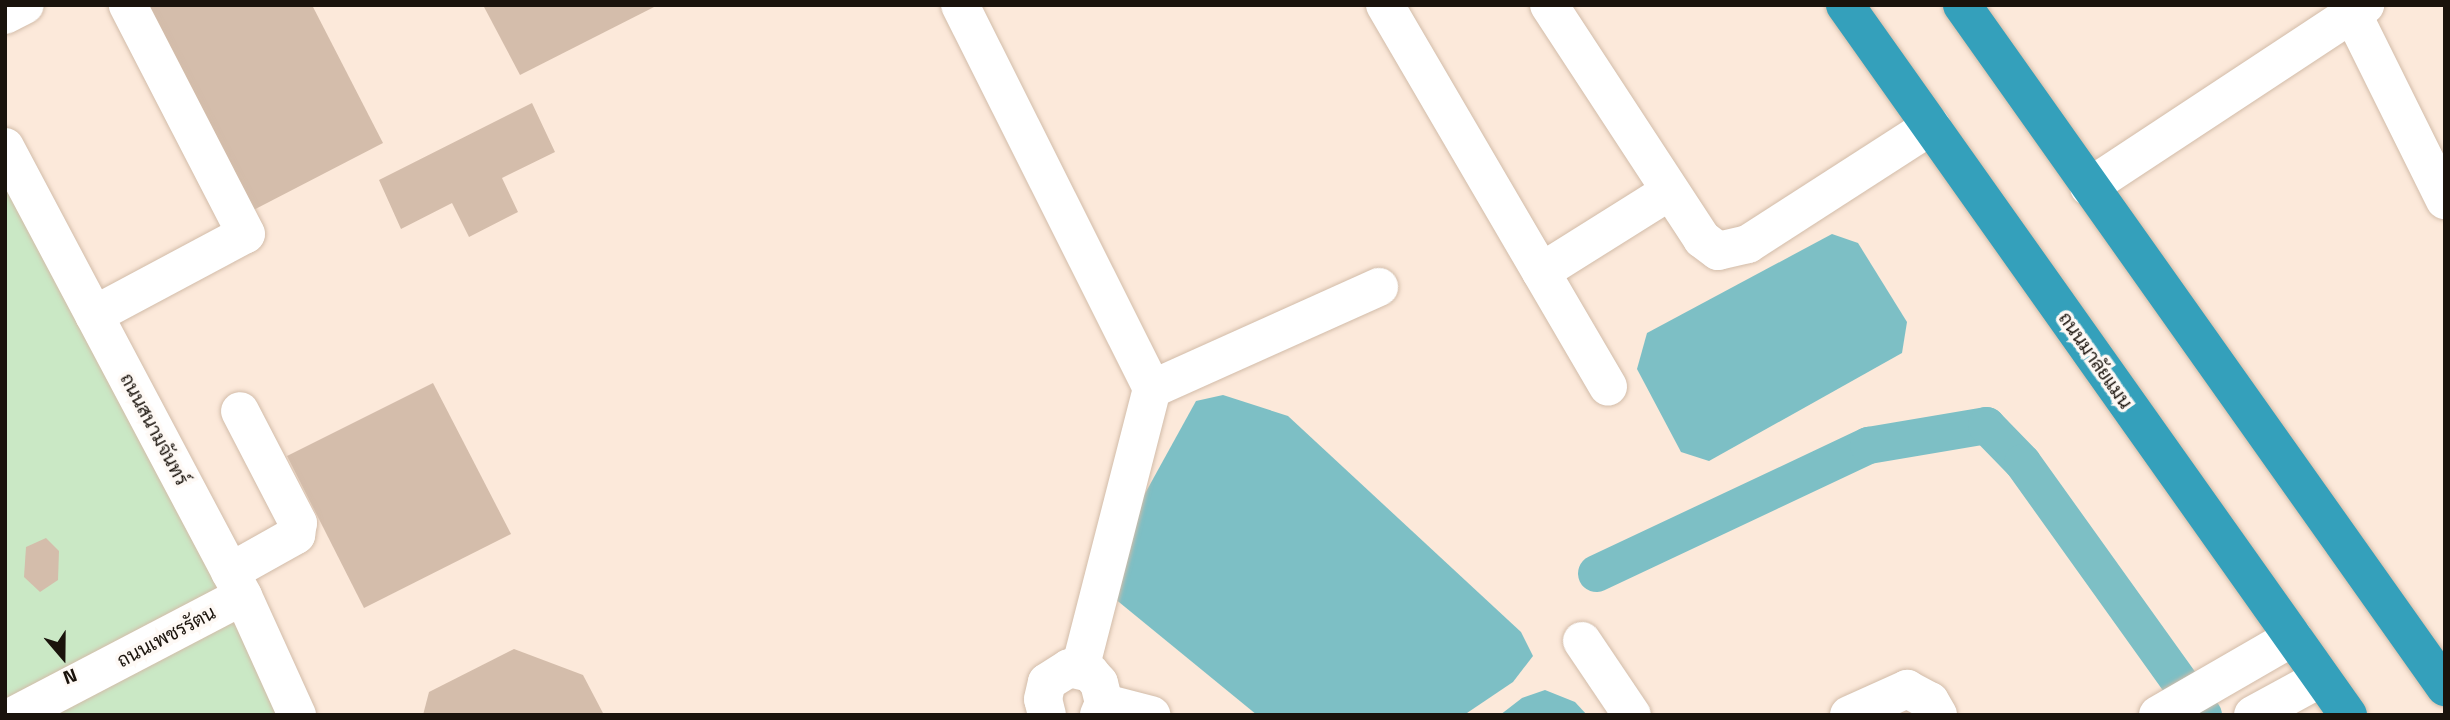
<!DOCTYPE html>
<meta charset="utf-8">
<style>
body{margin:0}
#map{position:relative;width:2450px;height:720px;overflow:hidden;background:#fce9da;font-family:"Titillium Web",Sarabun,sans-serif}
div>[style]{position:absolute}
.green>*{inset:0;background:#cae8c5}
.water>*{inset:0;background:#7dbfc5}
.canal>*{height:37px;margin:-18.5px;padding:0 18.5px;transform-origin:18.5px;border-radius:18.5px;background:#7dbfc5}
.building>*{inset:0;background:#d4bdab}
.roads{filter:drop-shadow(0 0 2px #d2bca9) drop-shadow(0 0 2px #d2bca9)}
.minor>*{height:38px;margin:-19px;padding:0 19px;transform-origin:19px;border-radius:19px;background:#fff}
.highway>*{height:38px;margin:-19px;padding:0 19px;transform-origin:19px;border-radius:19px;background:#34a0bb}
span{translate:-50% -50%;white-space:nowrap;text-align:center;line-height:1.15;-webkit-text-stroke:7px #fef9f5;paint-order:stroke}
.street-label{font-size:19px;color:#1a130c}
.frame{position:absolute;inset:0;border:7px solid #1a130c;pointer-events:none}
.north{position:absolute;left:28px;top:622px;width:70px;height:70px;-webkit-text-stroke:5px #fef9f5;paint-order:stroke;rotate:160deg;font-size:19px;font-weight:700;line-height:28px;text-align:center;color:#1a130c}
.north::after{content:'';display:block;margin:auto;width:24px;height:32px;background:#1a130c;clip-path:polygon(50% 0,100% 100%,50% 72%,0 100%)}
</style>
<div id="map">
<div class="green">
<i style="clip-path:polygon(5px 147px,291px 715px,5px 715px)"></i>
</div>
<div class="water">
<i style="clip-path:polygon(1832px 234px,1858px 243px,1907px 322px,1902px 353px,1709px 461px,1681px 452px,1637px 369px,1647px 333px)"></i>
<i style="clip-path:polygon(1223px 395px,1288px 416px,1521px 632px,1533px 656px,1513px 682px,1464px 715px,1257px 715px,1103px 589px,1105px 566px,1196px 401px)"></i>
<i style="clip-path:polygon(1545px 690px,1575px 702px,1587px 715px,1500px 715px,1522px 698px)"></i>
</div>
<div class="canal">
<i style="left:1596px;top:573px;width:301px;rotate:-25.2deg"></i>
<i style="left:1868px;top:445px;width:120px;rotate:-9.6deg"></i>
<i style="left:1986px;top:425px;width:52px;rotate:45.8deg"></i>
<i style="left:2022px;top:462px;width:311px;rotate:54.4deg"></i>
</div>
<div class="building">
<i style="clip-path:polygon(137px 5px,312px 5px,383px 143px,242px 216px)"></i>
<i style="clip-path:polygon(483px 5px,658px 5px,520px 75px)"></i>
<i style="clip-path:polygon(532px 103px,555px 152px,502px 178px,518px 212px,469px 237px,452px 203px,401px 229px,379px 180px)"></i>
<i style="clip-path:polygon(433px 383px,511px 534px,364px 608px,287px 456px)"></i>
<i style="clip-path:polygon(46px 538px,59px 551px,58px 580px,40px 592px,24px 577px,26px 547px)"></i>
<i style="clip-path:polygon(514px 649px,583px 675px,604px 715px,423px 715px,429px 692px)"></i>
</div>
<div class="roads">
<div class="minor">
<i style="left:960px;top:5px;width:429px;rotate:63.4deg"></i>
<i style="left:1152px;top:389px;width:249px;rotate:-24.2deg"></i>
<i style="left:1385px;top:5px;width:442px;rotate:59.7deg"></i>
<i style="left:1549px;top:5px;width:280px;rotate:56.8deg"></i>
<i style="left:1702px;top:239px;width:20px;rotate:37deg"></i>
<i style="left:1718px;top:251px;width:31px;rotate:-13deg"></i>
<i style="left:1748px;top:244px;width:218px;rotate:-32.8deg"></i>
<i style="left:2352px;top:13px;width:209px;rotate:63.6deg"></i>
<i style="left:5px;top:15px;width:22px;rotate:-27deg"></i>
<i style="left:5px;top:147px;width:508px;rotate:62.07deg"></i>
<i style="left:243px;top:596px;width:131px;rotate:65.6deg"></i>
<i style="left:2089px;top:187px;width:331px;rotate:-33.4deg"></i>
<i style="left:1541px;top:272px;width:152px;rotate:-32.1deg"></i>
<i style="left:94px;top:315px;width:172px;rotate:-28.1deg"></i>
<i style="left:246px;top:234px;width:258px;rotate:-117.3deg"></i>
<i style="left:230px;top:572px;width:76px;rotate:-29.3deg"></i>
<i style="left:296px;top:535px;width:12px;rotate:-81deg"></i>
<i style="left:298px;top:523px;width:126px;rotate:-117.4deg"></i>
<i style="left:1582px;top:641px;width:89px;rotate:56deg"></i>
<i style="left:1080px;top:669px;width:289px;rotate:-75.6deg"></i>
<i style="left:1104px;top:703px;width:49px;rotate:14.3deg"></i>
<i style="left:15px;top:715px;width:257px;rotate:-27.6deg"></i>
<i style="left:1047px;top:715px;width:16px;rotate:-104deg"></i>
<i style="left:1043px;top:699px;width:17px;rotate:-77deg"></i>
<i style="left:1047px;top:682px;width:26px;rotate:-32deg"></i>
<i style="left:1069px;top:668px;width:22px;rotate:13deg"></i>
<i style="left:1090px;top:673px;width:13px;rotate:48deg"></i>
<i style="left:1099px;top:683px;width:21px;rotate:76deg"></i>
<i style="left:1104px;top:703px;width:13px;rotate:113deg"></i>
<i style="left:1849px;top:715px;width:64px;rotate:-24.1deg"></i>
<i style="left:1907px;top:689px;width:26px;rotate:28deg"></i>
<i style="left:1930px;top:701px;width:16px;rotate:60deg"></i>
<i style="left:2158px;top:715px;width:156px;rotate:-30deg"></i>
<i style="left:2253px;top:715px;width:77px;rotate:-28.6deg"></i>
</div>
<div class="highway">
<i style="left:1845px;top:5px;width:870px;rotate:54.68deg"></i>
<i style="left:1962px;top:5px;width:836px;rotate:54.69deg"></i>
</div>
</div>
<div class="street-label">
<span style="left:2096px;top:360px;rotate:55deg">ถนนมาลัยแมน</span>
<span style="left:155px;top:429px;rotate:62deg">ถนนสนามจันทร์</span>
<span style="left:166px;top:636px;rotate:-28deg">ถนนเพชรรัตน</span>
</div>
<div class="frame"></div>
<div class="north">N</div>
</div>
